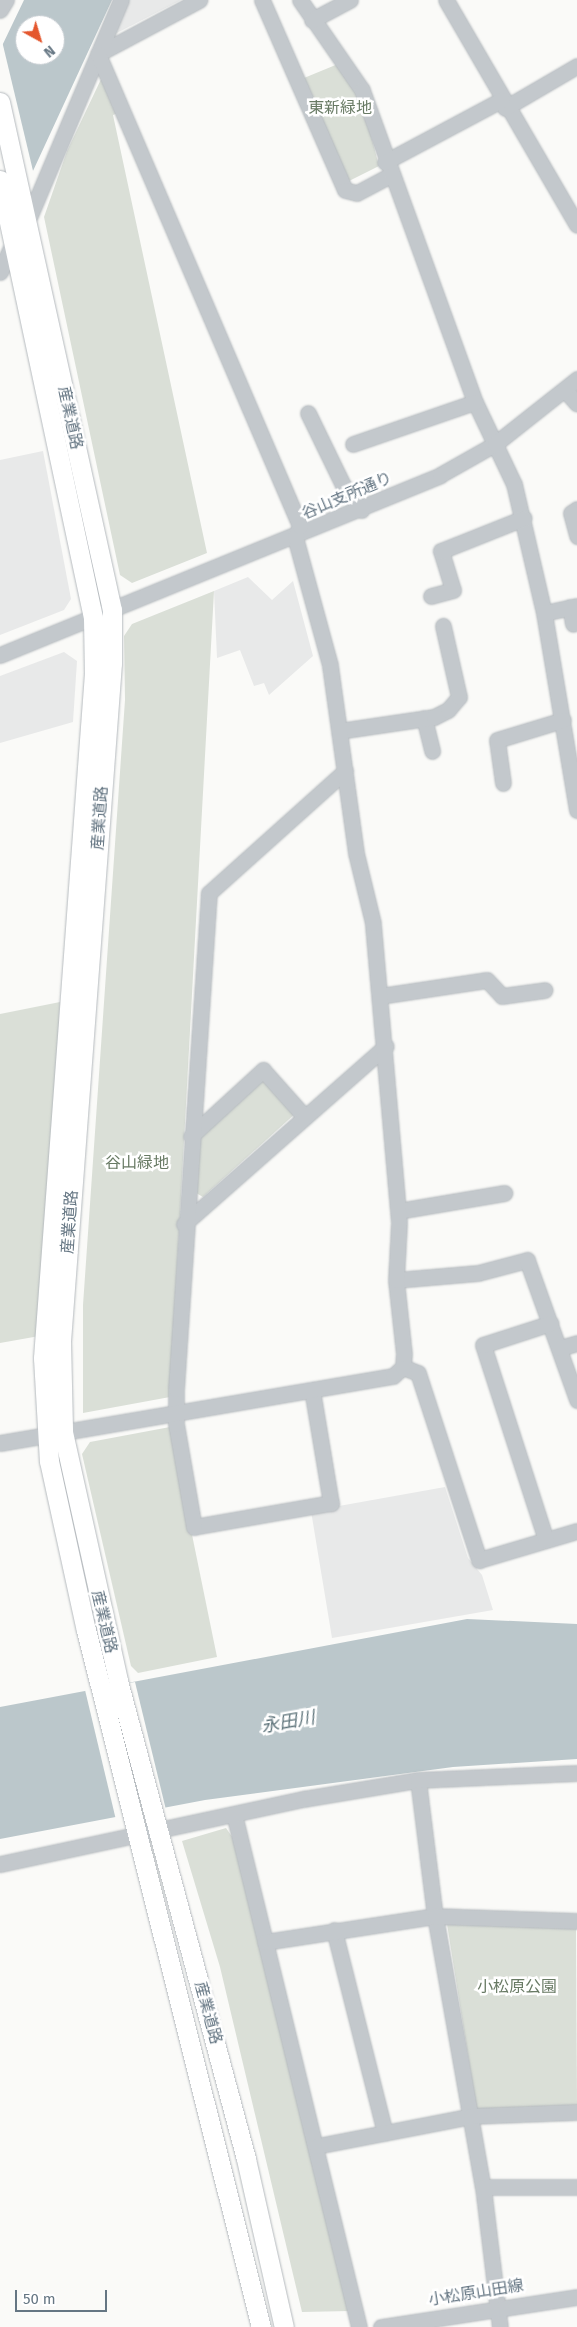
<!DOCTYPE html>
<meta charset="utf-8">
<style>
body{margin:0}
#map{position:relative;width:577px;height:2327px;overflow:hidden;background:#fafaf8;font-family:"Fira Sans","Noto Sans JP",sans-serif}
div>[style]{position:absolute}
.built>*{inset:0;background:#e8e9e9}
.green>*{inset:0;background:#dadfd7}
.water>*{inset:0;background:#bbc7cb}
.pier>*{inset:0;background:#fafaf8}
.roads{filter:drop-shadow(0 0 1px #b5babe) drop-shadow(0 0 1px #b5babe)}
.minor>*{height:15px;margin:-7.5px;padding:0 7.5px;transform-origin:7.5px;border-radius:7.5px;background:#c3c8cc}
.major>*{height:19px;margin:-9.5px;padding:0 9.5px;transform-origin:9.5px;border-radius:9.5px;background:#fff}
span{translate:-50% -50%;white-space:nowrap;text-align:center;line-height:1.15;-webkit-text-stroke:5px #fff;paint-order:stroke}
.park-label{font-size:16px;color:#687a64}
.street-label{font-size:16px;color:#657683}
.water-label{font-size:18px;color:#60757c;font-style:italic}
.north{position:absolute;left:15px;top:15px;width:50px;height:50px;box-sizing:border-box;background:#fff;border:1px solid #c1c8cd;border-radius:50%;rotate:141deg;font-size:14px;font-weight:700;line-height:20px;text-align:center;color:#657683}
.north::after{content:'';display:block;margin:auto;width:18px;height:22px;background:#e4572e;clip-path:polygon(50% 0,100% 100%,50% 72%,0 100%)}
.scale{position:absolute;left:15px;top:2290px;width:92px;height:22px;box-sizing:border-box;border:2px solid #657683;border-top:0;padding-left:6px;font-size:15px;line-height:18px;white-space:nowrap;color:#657683;-webkit-text-stroke:4px #fff;paint-order:stroke}
</style>
<div id="map">
<div class="built">
<i style="clip-path:polygon(127px 0,181px 0,115px 34px,112px 32px)"></i>
<i style="clip-path:polygon(43px 451px,71px 599px,64px 610px,0 635px,0 460px)"></i>
<i style="clip-path:polygon(248px 577px,272px 600px,293px 581px,313px 656px,269px 695px,264px 683px,254px 686px,240px 650px,217px 658px,214px 591px)"></i>
<i style="clip-path:polygon(64px 652px,77px 661px,73px 722px,0 743px,0 676px)"></i>
<i style="clip-path:polygon(445px 1487px,468px 1558px,482px 1575px,493px 1610px,332px 1638px,311px 1511px)"></i>
</div>
<div class="green">
<i style="clip-path:polygon(338px 64px,362px 101px,379px 166px,349px 181px,304px 78px)"></i>
<i style="clip-path:polygon(103px 75px,118px 113px,113px 115px,207px 553px,132px 583px,120px 575px,44px 217px,67px 151px)"></i>
<i style="clip-path:polygon(214px 591px,170px 1397px,83px 1413px,83px 1305px,125px 700px,124px 636px,132px 624px)"></i>
<i style="clip-path:polygon(60px 1002px,45px 1335px,0 1343px,0 1014px)"></i>
<i style="clip-path:polygon(260px 1078px,297px 1112px,203px 1197px,196px 1193px,201px 1131px)"></i>
<i style="clip-path:polygon(170px 1427px,217px 1657px,138px 1673px,131px 1666px,82px 1454px,90px 1442px)"></i>
<i style="clip-path:polygon(226px 1828px,235px 1841px,350px 2311px,302px 2312px,220px 1967px,182px 1841px)"></i>
<i style="clip-path:polygon(447px 1924px,576px 1927px,577px 2105px,477px 2113px)"></i>
</div>
<div class="water">
<i style="clip-path:polygon(evenodd,24px 0,112px 0,2px 238px,0 50px,24px 0,25px 25px,55px 25px,55px 55px,25px 55px,25px 25px)"></i>
<i style="clip-path:polygon(467px 1619px,577px 1624px,577px 1759px,453px 1767px,205px 1800px,0 1839px,0 1707px)"></i>
</div>
<div class="pier">
<i style="clip-path:polygon(2px 41px,34px 175px,0 246px,0 45px)"></i>
<i style="clip-path:polygon(135px 1682px,166px 1810px,116px 1820px,85px 1690px)"></i>
</div>
<div class="roads">
<div class="minor">
<i style="left:262px;top:0;width:207px;rotate:66.4deg"></i>
<i style="left:345px;top:190px;width:12px;rotate:14deg"></i>
<i style="left:357px;top:193px;width:38px;rotate:-28deg"></i>
<i style="left:300px;top:0;width:109px;rotate:55.4deg"></i>
<i style="left:362px;top:90px;width:332px;rotate:70.1deg"></i>
<i style="left:475px;top:402px;width:91px;rotate:64.6deg"></i>
<i style="left:514px;top:484px;width:132px;rotate:76.9deg"></i>
<i style="left:544px;top:613px;width:200px;rotate:80.5deg"></i>
<i style="left:446px;top:0;width:260px;rotate:59.8deg"></i>
<i style="left:0;top:10px;width:12px;rotate:-59deg"></i>
<i style="left:312px;top:20px;width:43px;rotate:-27.8deg"></i>
<i style="left:98px;top:54px;width:115px;rotate:-28.1deg"></i>
<i style="left:505px;top:108px;width:83px;rotate:-30.3deg"></i>
<i style="left:385px;top:162px;width:132px;rotate:-28.1deg"></i>
<i style="left:28px;top:220px;width:239px;rotate:-67.1deg"></i>
<i style="left:0;top:272px;width:32px;rotate:-66deg"></i>
<i style="left:565px;top:390px;width:18px;rotate:49deg"></i>
<i style="left:308px;top:413px;width:80px;rotate:64.1deg"></i>
<i style="left:343px;top:485px;width:31px;rotate:54deg"></i>
<i style="left:353px;top:444px;width:129px;rotate:-19deg"></i>
<i style="left:577px;top:509px;width:7px;rotate:146deg"></i>
<i style="left:571px;top:513px;width:24px;rotate:75deg"></i>
<i style="left:431px;top:596px;width:23px;rotate:-15deg"></i>
<i style="left:453px;top:590px;width:41px;rotate:-107.1deg"></i>
<i style="left:441px;top:551px;width:89px;rotate:-21.7deg"></i>
<i style="left:570px;top:607px;width:17px;rotate:80deg"></i>
<i style="left:544px;top:613px;width:34px;rotate:-12deg"></i>
<i style="left:0;top:655px;width:475px;rotate:-22.2deg"></i>
<i style="left:440px;top:475px;width:63px;rotate:-29.4deg"></i>
<i style="left:495px;top:444px;width:105px;rotate:-38.4deg"></i>
<i style="left:424px;top:718px;width:34px;rotate:76deg"></i>
<i style="left:339px;top:731px;width:96px;rotate:-8.4deg"></i>
<i style="left:434px;top:717px;width:16px;rotate:-27deg"></i>
<i style="left:448px;top:710px;width:17px;rotate:-50deg"></i>
<i style="left:459px;top:697px;width:73px;rotate:-102.7deg"></i>
<i style="left:503px;top:783px;width:43px;rotate:-97.9deg"></i>
<i style="left:497px;top:740px;width:69px;rotate:-16.9deg"></i>
<i style="left:380px;top:996px;width:108px;rotate:-8.5deg"></i>
<i style="left:487px;top:980px;width:22px;rotate:47deg"></i>
<i style="left:502px;top:996px;width:43px;rotate:-7.9deg"></i>
<i style="left:191px;top:1136px;width:98px;rotate:-42.5deg"></i>
<i style="left:263px;top:1070px;width:62px;rotate:48.3deg"></i>
<i style="left:398px;top:1211px;width:108px;rotate:-9.6deg"></i>
<i style="left:184px;top:1224px;width:269px;rotate:-41.4deg"></i>
<i style="left:396px;top:1280px;width:82px;rotate:-4.9deg"></i>
<i style="left:478px;top:1273px;width:51px;rotate:-14.9deg"></i>
<i style="left:527px;top:1260px;width:149px;rotate:70.3deg"></i>
<i style="left:560px;top:1348px;width:18px;rotate:-16deg"></i>
<i style="left:403px;top:1367px;width:16px;rotate:22deg"></i>
<i style="left:418px;top:1373px;width:197px;rotate:71.9deg"></i>
<i style="left:479px;top:1560px;width:102px;rotate:-16.5deg"></i>
<i style="left:312px;top:1390px;width:115px;rotate:80.5deg"></i>
<i style="left:331px;top:1503px;width:139px;rotate:170.1deg"></i>
<i style="left:194px;top:1527px;width:105px;rotate:-99.9deg"></i>
<i style="left:176px;top:1424px;width:35px;rotate:-90deg"></i>
<i style="left:176px;top:1389px;width:497px;rotate:-86.2deg"></i>
<i style="left:209px;top:893px;width:183px;rotate:-41.9deg"></i>
<i style="left:0;top:1443px;width:399px;rotate:-9.7deg"></i>
<i style="left:393px;top:1376px;width:13px;rotate:-42deg"></i>
<i style="left:403px;top:1367px;width:13px;rotate:-86deg"></i>
<i style="left:404px;top:1354px;width:74px;rotate:-96.2deg"></i>
<i style="left:396px;top:1280px;width:58px;rotate:-87deg"></i>
<i style="left:399px;top:1222px;width:300px;rotate:-95deg"></i>
<i style="left:373px;top:923px;width:72px;rotate:-103.7deg"></i>
<i style="left:356px;top:853px;width:190px;rotate:-97.9deg"></i>
<i style="left:330px;top:665px;width:133px;rotate:-105.3deg"></i>
<i style="left:295px;top:537px;width:12px;rotate:-66deg"></i>
<i style="left:300px;top:526px;width:513px;rotate:-113.17deg"></i>
<i style="left:546px;top:1540px;width:205px;rotate:-107.9deg"></i>
<i style="left:483px;top:1345px;width:71px;rotate:-17.9deg"></i>
<i style="left:418px;top:1780px;width:137px;rotate:82.9deg"></i>
<i style="left:435px;top:1916px;width:275px;rotate:80deg"></i>
<i style="left:483px;top:2187px;width:141px;rotate:83.1deg"></i>
<i style="left:234px;top:1814px;width:528px;rotate:76.31deg"></i>
<i style="left:0;top:1864px;width:310px;rotate:-12.1deg"></i>
<i style="left:303px;top:1799px;width:117px;rotate:-9.4deg"></i>
<i style="left:418px;top:1780px;width:159px;rotate:-2.5deg"></i>
<i style="left:334px;top:1930px;width:209px;rotate:75.9deg"></i>
<i style="left:265px;top:1942px;width:172px;rotate:-8.7deg"></i>
<i style="left:435px;top:1916px;width:142px;rotate:2deg"></i>
<i style="left:317px;top:2146px;width:157px;rotate:-11deg"></i>
<i style="left:471px;top:2116px;width:106px;rotate:-2.2deg"></i>
<i style="left:483px;top:2187px;width:94px"></i>
<i style="left:381px;top:2327px;width:198px;rotate:-8.7deg"></i>
</div>
<div class="major">
<i style="left:0;top:102px;width:520px;rotate:77.57deg"></i>
<i style="left:112px;top:610px;width:53px;rotate:90deg"></i>
<i style="left:112px;top:663px;width:680px;rotate:94.3deg"></i>
<i style="left:61px;top:1341px;width:91px;rotate:88.7deg"></i>
<i style="left:63px;top:1432px;width:255px;rotate:77.5deg"></i>
<i style="left:118px;top:1681px;width:495px;rotate:75deg"></i>
<i style="left:246px;top:2159px;width:172px;rotate:77.3deg"></i>
<i style="left:0;top:180px;width:448px;rotate:78deg"></i>
<i style="left:93px;top:618px;width:55px;rotate:89deg"></i>
<i style="left:94px;top:673px;width:687px;rotate:94.26deg"></i>
<i style="left:43px;top:1358px;width:103px;rotate:86.7deg"></i>
<i style="left:49px;top:1461px;width:173px;rotate:77.7deg"></i>
<i style="left:86px;top:1630px;width:719px;rotate:75.91deg"></i>
</div>
</div>
<div class="park-label">
<span style="left:340px;top:108px">東新緑地</span>
<span style="left:137px;top:1163px">谷山緑地</span>
<span style="left:517px;top:1987px">小松原公園</span>
</div>
<div class="street-label">
<span style="left:70px;top:418px;rotate:78deg">産業道路</span>
<span style="left:347px;top:496px;rotate:-23deg">谷山支所通り</span>
<span style="left:100px;top:818px;rotate:-86deg">産業道路</span>
<span style="left:70px;top:1222px;rotate:-86deg">産業道路</span>
<span style="left:104px;top:1622px;rotate:77deg">産業道路</span>
<span style="left:208px;top:2013px;rotate:75deg">産業道路</span>
<span style="left:476px;top:2293px;rotate:-9deg">小松原山田線</span>
</div>
<div class="water-label">
<span style="left:288px;top:1722px;rotate:-10deg">永田川</span>
</div>
<div class="north">N</div>
<div class="scale">50 m</div>
</div>
